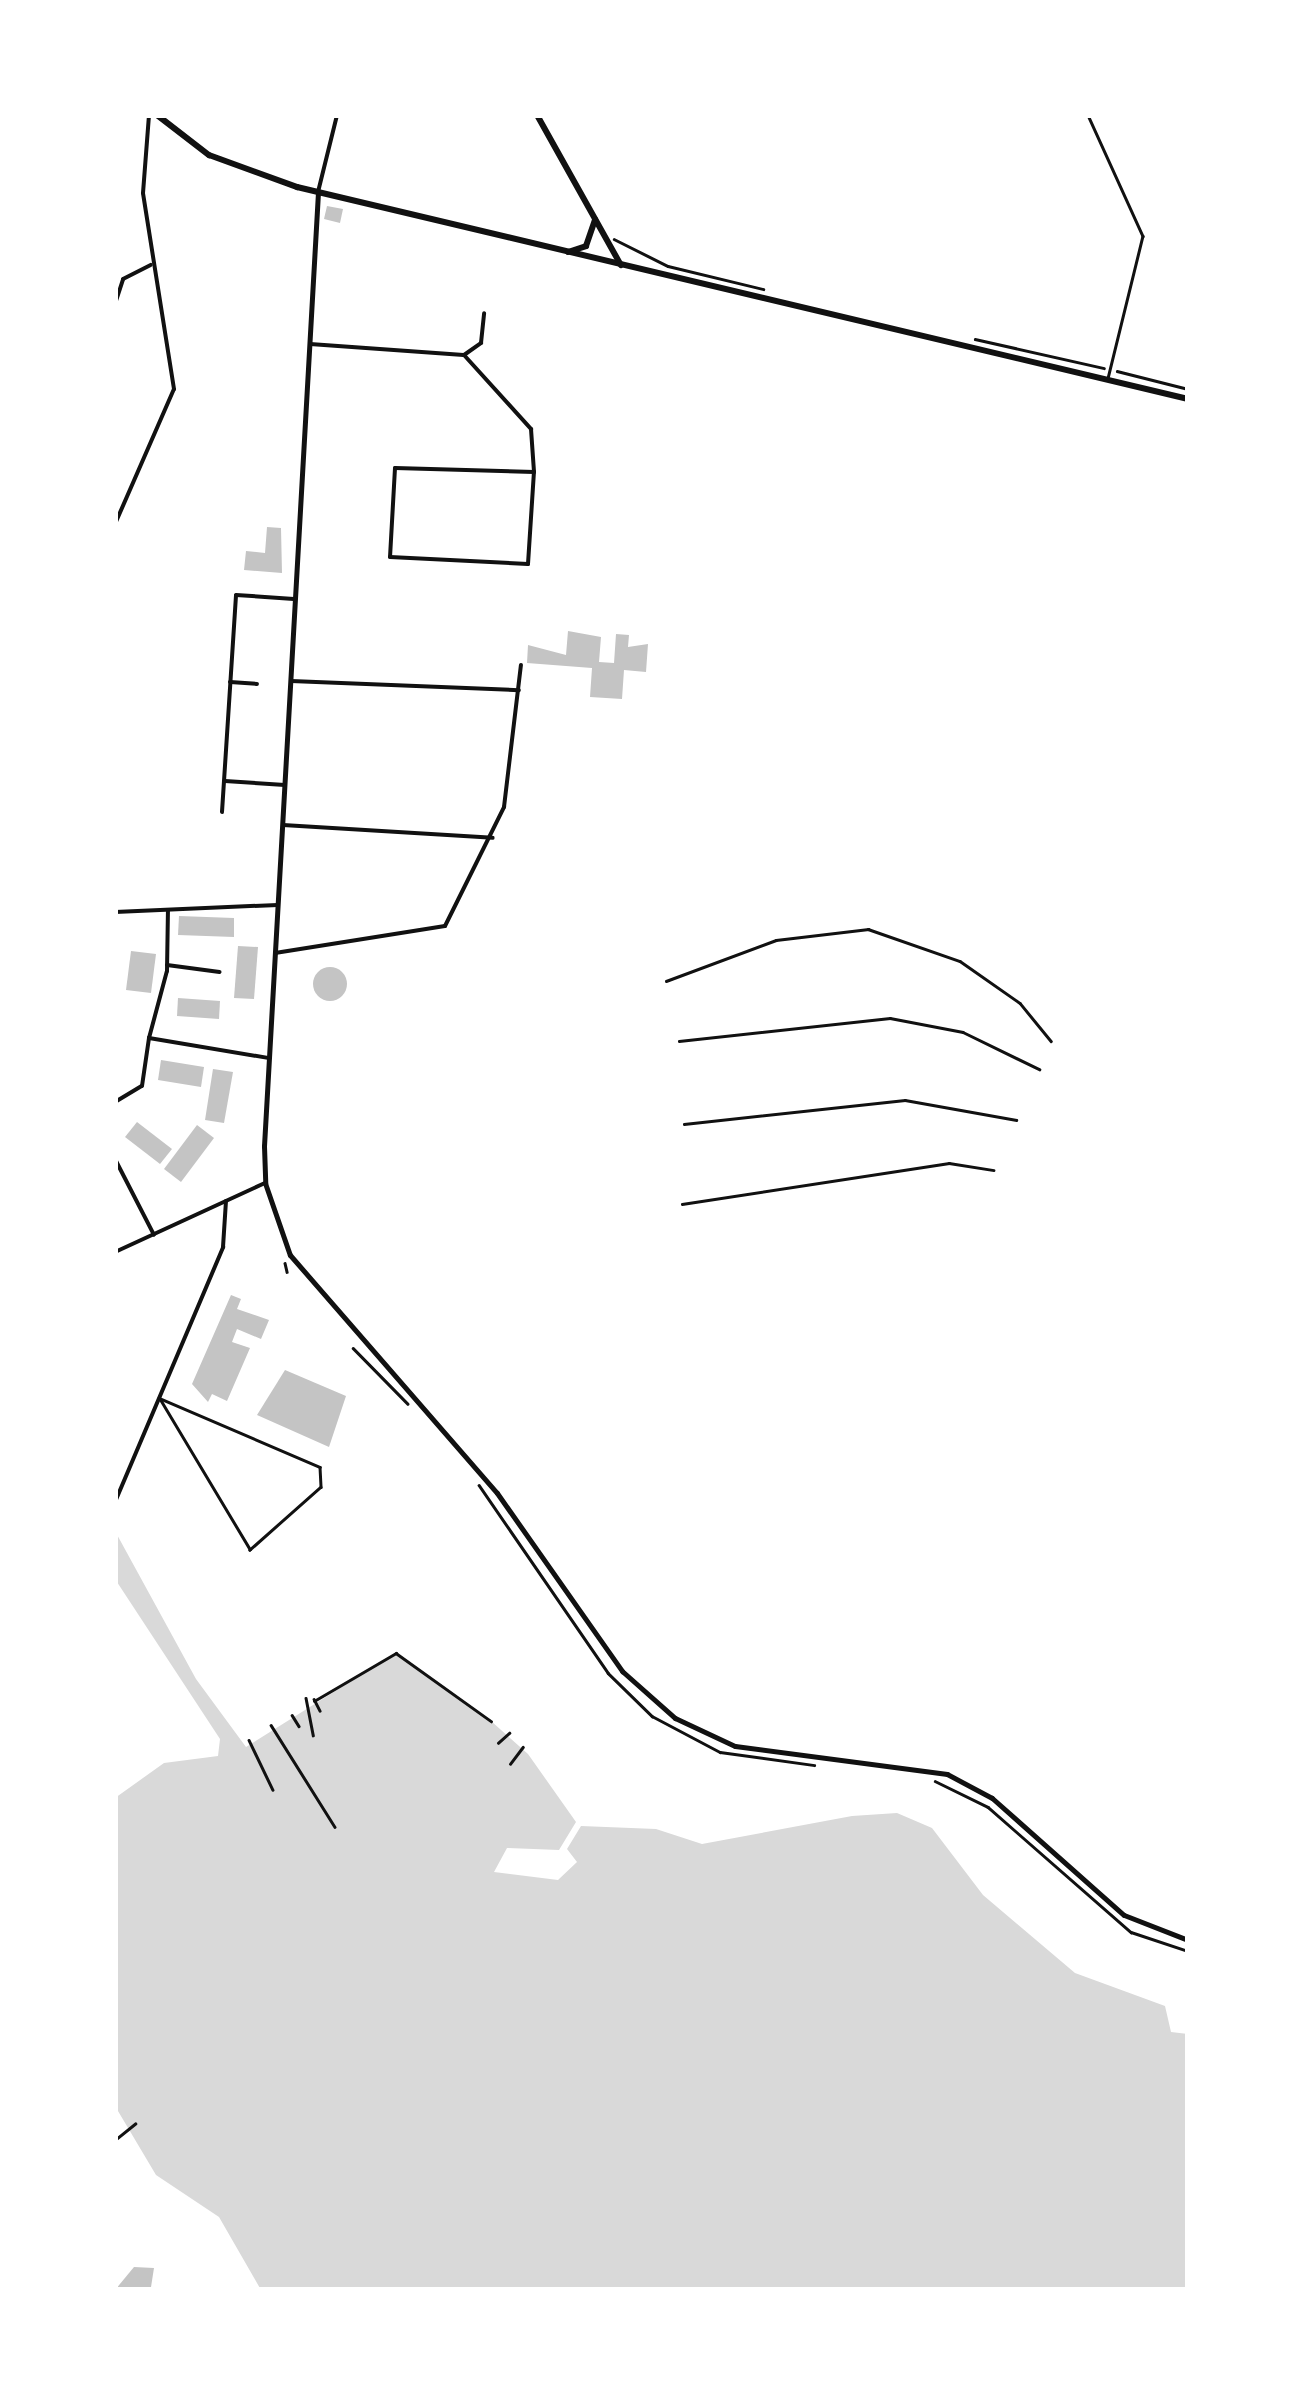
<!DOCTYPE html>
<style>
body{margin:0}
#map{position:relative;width:1303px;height:2405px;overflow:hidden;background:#fff;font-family:"Zilla Slab",serif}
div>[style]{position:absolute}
.water>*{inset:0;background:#d9d9d9}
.building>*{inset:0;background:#c4c4c4}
.round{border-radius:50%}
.path>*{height:2.5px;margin:-1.25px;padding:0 1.25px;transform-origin:1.25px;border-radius:1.25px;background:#111}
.service>*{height:2.5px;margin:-1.25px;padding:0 1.25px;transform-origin:1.25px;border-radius:1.25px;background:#111}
.minor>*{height:4px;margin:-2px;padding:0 2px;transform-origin:2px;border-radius:2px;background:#111}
.tertiary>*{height:5px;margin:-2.5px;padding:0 2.5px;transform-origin:2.5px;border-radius:2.5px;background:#111}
.primary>*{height:6px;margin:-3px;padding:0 3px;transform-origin:3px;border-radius:3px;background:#111}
span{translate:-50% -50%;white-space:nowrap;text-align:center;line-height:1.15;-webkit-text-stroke:8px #fff;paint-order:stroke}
.frame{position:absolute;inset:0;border:118px solid #fff;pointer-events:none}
</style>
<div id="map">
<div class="water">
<i style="clip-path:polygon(115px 1531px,196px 1679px,246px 1747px,396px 1653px,491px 1721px,528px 1754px,576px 1822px,559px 1850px,507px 1848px,494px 1872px,558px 1880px,577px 1862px,567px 1849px,581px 1826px,656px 1829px,702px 1844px,852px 1816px,897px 1813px,932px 1828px,983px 1895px,1075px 1973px,1165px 2006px,1171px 2032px,1188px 2034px,1188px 2290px,261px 2290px,219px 2217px,156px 2175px,115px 2106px,115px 1798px,164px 1763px,218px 1756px,220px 1739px,115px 1579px)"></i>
</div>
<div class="building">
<i style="clip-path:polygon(327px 206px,343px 209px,340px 223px,324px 219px)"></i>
<i style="clip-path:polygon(267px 527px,281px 528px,282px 573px,244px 570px,246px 551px,265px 553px)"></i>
<i style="clip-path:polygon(568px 631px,601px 637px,599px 662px,614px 663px,616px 634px,629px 635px,628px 647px,648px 644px,646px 672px,624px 670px,622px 699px,590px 697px,592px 668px,527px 663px,528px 645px,566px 655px)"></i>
<i style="clip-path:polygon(179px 916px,234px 918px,234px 937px,178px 935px)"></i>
<i style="clip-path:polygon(238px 946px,258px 947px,254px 999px,234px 998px)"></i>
<i style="clip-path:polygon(131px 951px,156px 954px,151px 993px,126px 990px)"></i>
<i class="round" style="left:313px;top:967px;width:34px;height:34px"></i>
<i style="clip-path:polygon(178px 998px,220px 1001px,219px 1019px,177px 1016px)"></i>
<i style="clip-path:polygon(161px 1060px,204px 1067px,201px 1087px,158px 1080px)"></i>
<i style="clip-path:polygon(213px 1069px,233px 1072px,224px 1123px,205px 1120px)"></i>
<i style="clip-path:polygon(137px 1122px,172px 1149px,160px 1164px,125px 1137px)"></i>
<i style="clip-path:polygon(197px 1125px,214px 1138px,181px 1182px,164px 1169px)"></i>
<i style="clip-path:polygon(231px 1295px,241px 1299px,237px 1309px,269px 1320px,261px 1339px,237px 1329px,232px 1342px,250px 1348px,227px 1401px,212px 1394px,208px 1402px,192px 1384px)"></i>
<i style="clip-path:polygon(285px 1370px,346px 1396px,329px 1447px,257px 1415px)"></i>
<i style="clip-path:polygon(134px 2267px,154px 2268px,151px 2287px,115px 2290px)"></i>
</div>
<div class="path">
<i style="left:614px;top:239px;width:60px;rotate:26.6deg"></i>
<i style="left:668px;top:266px;width:98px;rotate:13.6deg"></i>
<i style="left:975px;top:339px;width:132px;rotate:12.7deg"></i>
<i style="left:1117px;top:371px;width:73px;rotate:14.2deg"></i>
<i style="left:666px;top:981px;width:117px;rotate:-20.4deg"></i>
<i style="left:776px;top:940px;width:93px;rotate:-6.8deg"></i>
<i style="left:868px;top:929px;width:97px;rotate:19.2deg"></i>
<i style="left:960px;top:961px;width:73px;rotate:35deg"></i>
<i style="left:1020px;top:1003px;width:49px;rotate:50.8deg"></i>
<i style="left:679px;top:1041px;width:212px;rotate:-6.2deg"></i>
<i style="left:890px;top:1018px;width:74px;rotate:10.9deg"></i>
<i style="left:963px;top:1032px;width:85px;rotate:26deg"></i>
<i style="left:684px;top:1124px;width:222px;rotate:-6.2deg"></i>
<i style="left:905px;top:1100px;width:113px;rotate:10.2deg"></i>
<i style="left:682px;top:1204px;width:270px;rotate:-8.7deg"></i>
<i style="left:949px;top:1163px;width:45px;rotate:9deg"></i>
<i style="left:285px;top:1263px;width:9px;rotate:77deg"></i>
<i style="left:353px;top:1348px;width:78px;rotate:45.5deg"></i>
<i style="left:479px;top:1485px;width:228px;rotate:55.5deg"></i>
<i style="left:608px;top:1673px;width:62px;rotate:44.3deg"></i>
<i style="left:652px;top:1716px;width:77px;rotate:27.9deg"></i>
<i style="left:720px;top:1752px;width:95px;rotate:7.9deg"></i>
<i style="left:306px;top:1698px;width:38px;rotate:79deg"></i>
<i style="left:314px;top:1699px;width:13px;rotate:63deg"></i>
<i style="left:314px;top:1701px;width:95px;rotate:-30.3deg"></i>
<i style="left:396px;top:1653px;width:117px;rotate:35.6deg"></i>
<i style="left:292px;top:1715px;width:13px;rotate:58deg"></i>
<i style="left:271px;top:1725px;width:120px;rotate:57.9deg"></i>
<i style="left:249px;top:1740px;width:55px;rotate:64.4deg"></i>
<i style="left:498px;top:1743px;width:15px;rotate:-42deg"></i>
<i style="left:510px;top:1764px;width:21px;rotate:-53deg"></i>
<i style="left:935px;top:1781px;width:59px;rotate:26.1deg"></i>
<i style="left:988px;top:1807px;width:190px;rotate:41.2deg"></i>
<i style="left:1131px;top:1932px;width:60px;rotate:18.4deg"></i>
<i style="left:115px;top:2140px;width:26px;rotate:-39deg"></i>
</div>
<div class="service">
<i style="left:1088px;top:115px;width:133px;rotate:65.6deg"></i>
<i style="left:1143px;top:236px;width:147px;rotate:103.8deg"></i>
<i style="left:115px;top:118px;width:3px;rotate:-72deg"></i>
<i style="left:159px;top:1398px;width:175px;rotate:23.2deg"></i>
<i style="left:320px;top:1467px;width:20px;rotate:87deg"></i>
<i style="left:321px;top:1487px;width:95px;rotate:138.4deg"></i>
<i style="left:250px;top:1550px;width:177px;rotate:-120.9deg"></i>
</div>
<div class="minor">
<i style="left:318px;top:192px;width:79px;rotate:-76.1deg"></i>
<i style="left:115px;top:304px;width:26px;rotate:-72deg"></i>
<i style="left:123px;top:279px;width:31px;rotate:-27deg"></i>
<i style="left:310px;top:344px;width:154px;rotate:4.1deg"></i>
<i style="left:464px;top:355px;width:100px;rotate:47.8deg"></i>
<i style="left:531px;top:429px;width:43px;rotate:86deg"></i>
<i style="left:534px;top:472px;width:139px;rotate:-178.4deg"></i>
<i style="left:395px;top:468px;width:89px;rotate:93.2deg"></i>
<i style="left:390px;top:557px;width:138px;rotate:2.9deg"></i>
<i style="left:528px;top:564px;width:92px;rotate:-86.3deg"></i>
<i style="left:464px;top:355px;width:21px;rotate:-35deg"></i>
<i style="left:481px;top:343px;width:30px;rotate:-84deg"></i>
<i style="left:115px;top:524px;width:147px;rotate:-66.4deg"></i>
<i style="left:174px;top:389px;width:198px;rotate:-99deg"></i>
<i style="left:143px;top:193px;width:78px;rotate:-85.6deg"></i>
<i style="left:291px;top:681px;width:228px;rotate:2.3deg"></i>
<i style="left:230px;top:682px;width:27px;rotate:4deg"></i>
<i style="left:225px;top:781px;width:60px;rotate:3.8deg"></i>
<i style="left:222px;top:812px;width:217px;rotate:-86.3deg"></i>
<i style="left:236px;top:595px;width:58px;rotate:3.9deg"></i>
<i style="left:283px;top:825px;width:210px;rotate:3.5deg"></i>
<i style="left:115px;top:912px;width:163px;rotate:-2.5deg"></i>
<i style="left:275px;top:953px;width:172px;rotate:-9deg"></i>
<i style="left:445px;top:926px;width:133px;rotate:-63.6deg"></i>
<i style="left:504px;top:807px;width:143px;rotate:-83.2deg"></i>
<i style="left:167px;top:965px;width:53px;rotate:7.5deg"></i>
<i style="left:149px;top:1038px;width:69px;rotate:-75deg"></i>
<i style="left:167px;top:971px;width:61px;rotate:-89.1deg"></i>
<i style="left:115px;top:1102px;width:31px;rotate:-31deg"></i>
<i style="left:142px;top:1086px;width:49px;rotate:-81.7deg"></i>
<i style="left:149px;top:1038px;width:122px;rotate:9.5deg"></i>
<i style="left:115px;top:1159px;width:85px;rotate:62.8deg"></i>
<i style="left:115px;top:1252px;width:165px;rotate:-24.7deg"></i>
<i style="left:115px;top:1502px;width:277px;rotate:-67deg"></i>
<i style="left:223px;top:1247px;width:46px;rotate:-86.3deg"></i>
</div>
<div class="tertiary">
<i style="left:318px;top:192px;width:956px;rotate:93.24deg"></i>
<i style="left:264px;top:1146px;width:37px;rotate:88deg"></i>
<i style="left:265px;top:1183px;width:76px;rotate:70.9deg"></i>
<i style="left:290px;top:1255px;width:315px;rotate:49deg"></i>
<i style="left:497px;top:1493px;width:218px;rotate:54.9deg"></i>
<i style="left:622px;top:1671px;width:71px;rotate:41.6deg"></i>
<i style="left:675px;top:1718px;width:66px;rotate:25deg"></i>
<i style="left:735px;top:1746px;width:214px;rotate:7.5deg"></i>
<i style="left:947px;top:1774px;width:51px;rotate:28.1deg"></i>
<i style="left:992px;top:1798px;width:176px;rotate:41.6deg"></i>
<i style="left:1124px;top:1915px;width:69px;rotate:21.3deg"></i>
</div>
<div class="primary">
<i style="left:157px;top:115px;width:66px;rotate:37.6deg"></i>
<i style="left:209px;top:155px;width:94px;rotate:20deg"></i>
<i style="left:297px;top:187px;width:916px;rotate:13.38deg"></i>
<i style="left:537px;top:115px;width:172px;rotate:60.8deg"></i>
<i style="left:568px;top:252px;width:19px;rotate:-18deg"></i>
<i style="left:586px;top:246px;width:28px;rotate:-71deg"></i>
</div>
<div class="frame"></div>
</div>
